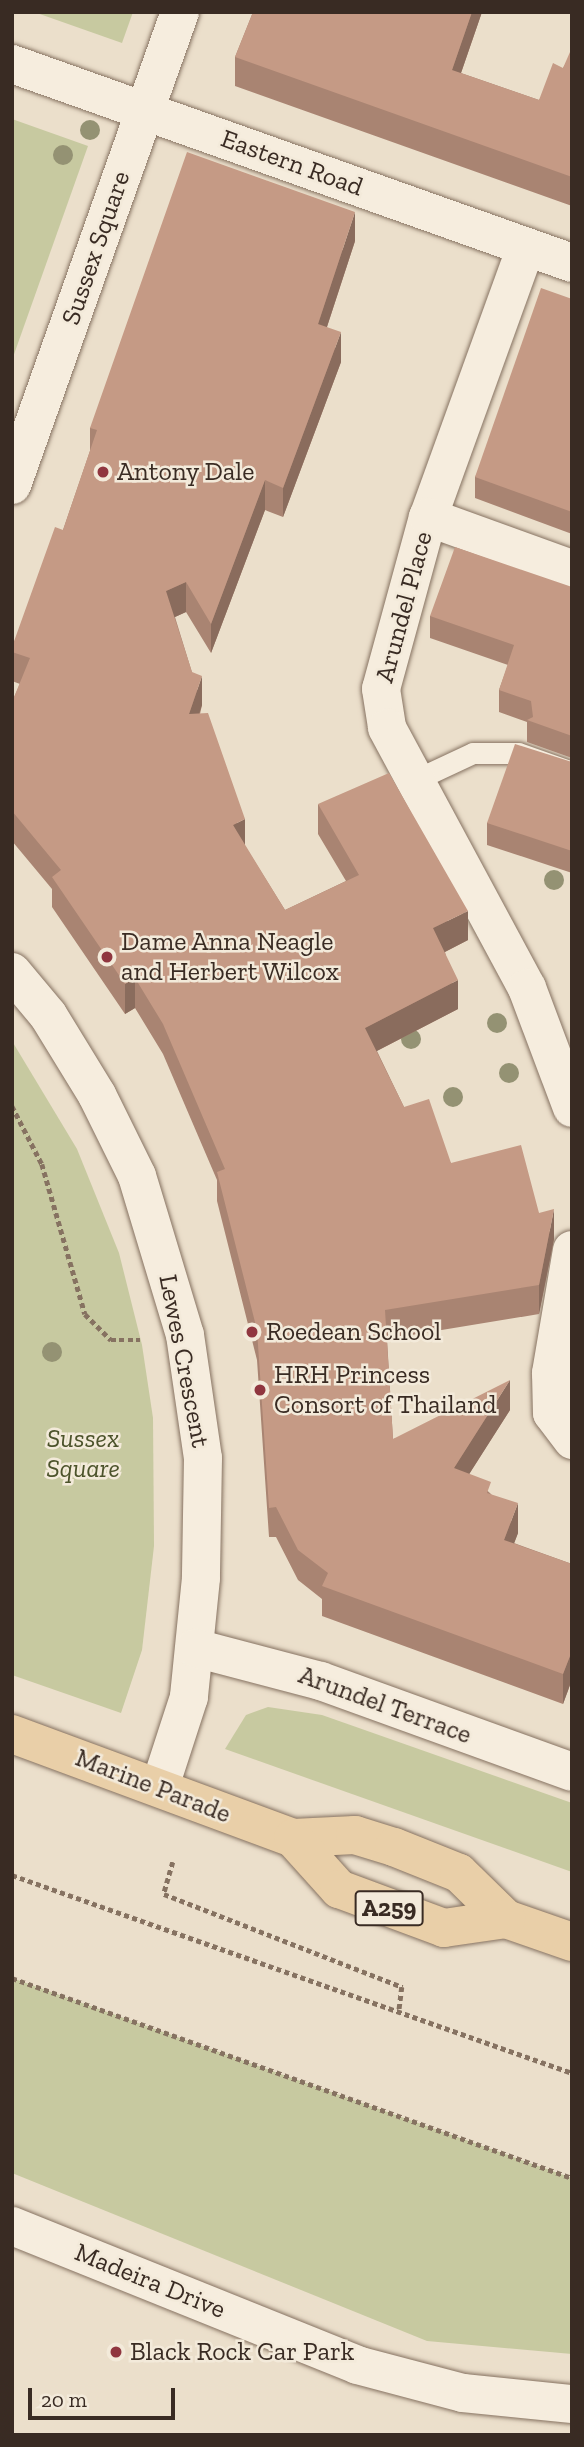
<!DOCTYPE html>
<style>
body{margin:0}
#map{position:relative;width:584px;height:2447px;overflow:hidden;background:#ebdfcb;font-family:"Zilla Slab",serif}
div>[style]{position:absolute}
.green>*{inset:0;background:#c7c9a0}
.path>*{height:4.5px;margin-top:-2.25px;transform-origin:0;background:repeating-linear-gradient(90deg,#867261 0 5px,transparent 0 8.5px)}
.roads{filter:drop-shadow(0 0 2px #867261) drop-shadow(0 0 2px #867261)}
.service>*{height:21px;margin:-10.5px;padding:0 10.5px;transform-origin:10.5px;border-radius:10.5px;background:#f6edde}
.minor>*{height:38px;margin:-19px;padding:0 19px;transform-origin:19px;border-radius:19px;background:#f6edde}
.secondary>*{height:38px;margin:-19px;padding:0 19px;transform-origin:19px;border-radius:19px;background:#f6edde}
.primary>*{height:38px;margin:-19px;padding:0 19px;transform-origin:19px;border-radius:19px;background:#e9cfa8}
.trees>*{width:20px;height:20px;margin:-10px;border-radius:50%;background:#949273}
.wall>*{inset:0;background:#a98472}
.shaded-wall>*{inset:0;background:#8a6c5d}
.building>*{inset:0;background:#c59a85}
.dots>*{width:19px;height:19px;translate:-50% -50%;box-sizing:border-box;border:4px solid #f3eada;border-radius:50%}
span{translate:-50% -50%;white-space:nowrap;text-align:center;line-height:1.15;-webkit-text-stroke:5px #f3eada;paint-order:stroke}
.shield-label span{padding:2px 5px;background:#f3eada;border:2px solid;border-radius:5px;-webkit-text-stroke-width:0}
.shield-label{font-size:24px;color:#392b23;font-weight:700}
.street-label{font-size:26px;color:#392b23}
.poi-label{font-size:26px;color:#392b23}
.left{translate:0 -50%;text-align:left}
.park-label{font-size:26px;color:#4c532b;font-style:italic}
.frame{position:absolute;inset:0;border:14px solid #392b23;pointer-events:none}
.scale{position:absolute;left:28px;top:2388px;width:147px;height:32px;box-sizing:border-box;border:4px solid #392b23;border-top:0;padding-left:9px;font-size:21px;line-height:24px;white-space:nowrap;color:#392b23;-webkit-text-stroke:5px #f3eada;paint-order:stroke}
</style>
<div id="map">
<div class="green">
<i style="clip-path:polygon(34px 12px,133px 12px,122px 43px)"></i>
<i style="clip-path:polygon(12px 119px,88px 146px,12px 360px)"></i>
<i style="clip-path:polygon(12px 1041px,77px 1149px,119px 1253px,142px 1345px,153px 1418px,154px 1546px,142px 1650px,121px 1713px,12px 1675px)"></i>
<i style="clip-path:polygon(268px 1707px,322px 1715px,572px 1803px,572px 1872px,225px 1749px,246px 1715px)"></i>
<i style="clip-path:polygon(12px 1978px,572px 2178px,572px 2354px,427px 2341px,12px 2173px)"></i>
</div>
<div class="path">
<i style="left:12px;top:1106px;width:65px;rotate:62.7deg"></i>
<i style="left:42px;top:1164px;width:156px;rotate:74deg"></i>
<i style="left:85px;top:1314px;width:37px;rotate:45deg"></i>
<i style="left:111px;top:1340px;width:29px"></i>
<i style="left:173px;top:1862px;width:33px;rotate:106deg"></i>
<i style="left:164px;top:1894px;width:256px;rotate:21.3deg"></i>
<i style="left:402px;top:1987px;width:24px;rotate:97deg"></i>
<i style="left:12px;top:1875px;width:594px;rotate:19.47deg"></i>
<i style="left:12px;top:1978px;width:595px;rotate:19.65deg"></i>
</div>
<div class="roads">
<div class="service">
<i style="left:413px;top:781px;width:66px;rotate:-25deg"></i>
<i style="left:473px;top:753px;width:45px"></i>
<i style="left:518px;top:753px;width:57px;rotate:19.4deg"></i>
</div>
<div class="minor">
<i style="left:526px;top:247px;width:287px;rotate:109.9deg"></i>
<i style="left:428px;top:517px;width:178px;rotate:105.3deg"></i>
<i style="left:381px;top:689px;width:39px;rotate:81deg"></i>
<i style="left:387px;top:728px;width:295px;rotate:61.7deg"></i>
<i style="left:527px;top:988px;width:128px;rotate:69.4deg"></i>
<i style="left:12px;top:485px;width:502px;rotate:-70.45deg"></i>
<i style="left:428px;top:517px;width:153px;rotate:19.9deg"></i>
<i style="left:12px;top:972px;width:56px;rotate:50.1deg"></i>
<i style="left:48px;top:1015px;width:94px;rotate:58.5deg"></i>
<i style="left:97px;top:1095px;width:90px;rotate:63.7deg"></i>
<i style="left:137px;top:1176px;width:166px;rotate:73.2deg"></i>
<i style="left:185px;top:1335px;width:124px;rotate:81.7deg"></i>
<i style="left:203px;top:1458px;width:120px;rotate:91deg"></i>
<i style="left:201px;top:1578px;width:120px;rotate:95.8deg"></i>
<i style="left:189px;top:1697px;width:94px;rotate:108deg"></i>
<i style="left:572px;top:1250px;width:125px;rotate:99.7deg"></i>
<i style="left:551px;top:1373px;width:40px;rotate:88.6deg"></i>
<i style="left:552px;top:1413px;width:34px;rotate:53deg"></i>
<i style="left:195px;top:1648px;width:130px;rotate:14.7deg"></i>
<i style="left:321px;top:1681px;width:267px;rotate:19.9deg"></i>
<i style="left:12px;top:2226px;width:372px;rotate:21.9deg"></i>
<i style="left:357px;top:2365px;width:110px;rotate:14.8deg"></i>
<i style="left:463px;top:2393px;width:110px;rotate:5.8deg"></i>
</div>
<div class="secondary">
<i style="left:12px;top:64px;width:594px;rotate:19.56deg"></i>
</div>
<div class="primary">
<i style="left:12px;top:1734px;width:300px;rotate:20.3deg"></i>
<i style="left:293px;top:1838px;width:62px;rotate:-2.8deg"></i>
<i style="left:355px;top:1835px;width:41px;rotate:17.1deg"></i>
<i style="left:394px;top:1847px;width:70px;rotate:21.8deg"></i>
<i style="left:459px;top:1873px;width:66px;rotate:44.4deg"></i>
<i style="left:506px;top:1919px;width:70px;rotate:19.2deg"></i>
<i style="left:293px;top:1838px;width:69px;rotate:48deg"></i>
<i style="left:339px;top:1889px;width:112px;rotate:20.4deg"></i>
<i style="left:444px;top:1928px;width:63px;rotate:-8.3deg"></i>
</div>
</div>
<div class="trees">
<i style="left:90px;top:130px"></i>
<i style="left:63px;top:155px"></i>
<i style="left:554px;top:880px"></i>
<i style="left:497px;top:1023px"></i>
<i style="left:411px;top:1039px"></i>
<i style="left:509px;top:1073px"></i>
<i style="left:453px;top:1097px"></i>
<i style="left:52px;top:1352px"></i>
</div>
<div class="wall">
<i style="clip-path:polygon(253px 12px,482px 12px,461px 73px,539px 100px,563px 68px,572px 53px,572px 206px,235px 86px,235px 57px)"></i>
<i style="clip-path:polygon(355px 241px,327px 327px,341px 362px,283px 517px,265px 510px,211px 653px,186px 612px,175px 617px,202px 705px,200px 714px,245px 846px,285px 910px,346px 881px,318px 834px,318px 804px,468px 940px,445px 952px,458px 1009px,377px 1051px,404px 1107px,451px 1163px,539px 1213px,554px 1239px,539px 1314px,387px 1339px,393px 1439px,510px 1410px,469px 1474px,491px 1494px,518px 1533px,514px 1543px,572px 1564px,572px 1686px,570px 1685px,563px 1704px,322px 1616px,322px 1599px,298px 1580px,276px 1537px,269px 1537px,257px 1360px,217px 1201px,217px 1180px,163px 1054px,135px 1008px,125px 1014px,52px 907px,52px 889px,12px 841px,12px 702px,20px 684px,12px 681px,12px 647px,63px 530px,90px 451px,90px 428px)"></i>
<i style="clip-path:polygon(572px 299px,572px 534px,475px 498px,475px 477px)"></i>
<i style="clip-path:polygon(572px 587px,572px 758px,527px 742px,527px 722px,499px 712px,499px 690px,508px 665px,430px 638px,430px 616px)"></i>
<i style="clip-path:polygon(572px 762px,572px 873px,487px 845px,487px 823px)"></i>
</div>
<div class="shaded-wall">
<i style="clip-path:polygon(472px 12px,482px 12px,452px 99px,452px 70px)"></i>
<i style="clip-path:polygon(355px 212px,355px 241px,318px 354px,318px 324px)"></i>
<i style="clip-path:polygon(341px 332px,341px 362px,283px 517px,283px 488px)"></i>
<i style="clip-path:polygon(265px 480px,265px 510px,211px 653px,211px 624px)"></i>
<i style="clip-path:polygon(186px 582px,186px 612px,166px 621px,166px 591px)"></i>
<i style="clip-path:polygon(202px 676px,202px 705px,189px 744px,189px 714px)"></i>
<i style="clip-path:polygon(245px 819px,245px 849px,233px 825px)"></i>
<i style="clip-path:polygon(468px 911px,468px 940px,433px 958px,433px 928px)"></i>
<i style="clip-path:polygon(135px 978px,135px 1008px,125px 1014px,125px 984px)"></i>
<i style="clip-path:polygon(458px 980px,458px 1009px,365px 1057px,365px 1028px)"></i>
<i style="clip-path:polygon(554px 1209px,554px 1239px,539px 1314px,539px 1285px)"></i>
<i style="clip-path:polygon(510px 1380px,510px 1410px,454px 1498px,454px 1468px)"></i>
<i style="clip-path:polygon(518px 1503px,518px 1533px,504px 1570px,504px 1540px)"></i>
<i style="clip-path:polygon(570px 1656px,570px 1685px,563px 1704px,563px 1674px)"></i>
</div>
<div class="building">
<i style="clip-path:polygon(253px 12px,472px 12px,452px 70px,539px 100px,553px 63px,563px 68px,570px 52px,572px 53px,572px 177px,235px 57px)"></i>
<i style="clip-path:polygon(187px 152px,355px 212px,318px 324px,341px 332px,283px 488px,265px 480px,211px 624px,186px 582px,166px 591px,192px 672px,202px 676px,189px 714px,208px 713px,245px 819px,233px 825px,285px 910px,359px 875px,318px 804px,389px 773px,468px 911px,433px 928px,458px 980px,365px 1028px,404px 1107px,429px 1099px,451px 1163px,521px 1145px,539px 1213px,554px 1209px,539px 1285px,385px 1310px,393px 1439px,510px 1380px,454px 1468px,491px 1482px,487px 1493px,518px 1503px,504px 1540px,572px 1564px,572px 1656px,570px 1656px,563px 1674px,322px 1586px,328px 1573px,298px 1550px,276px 1507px,269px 1508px,257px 1330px,217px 1172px,225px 1169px,163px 1024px,135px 978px,125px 984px,52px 877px,61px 870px,12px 811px,12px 702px,30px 658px,12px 652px,12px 647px,55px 527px,63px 530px,97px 430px,90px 428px)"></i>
<i style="clip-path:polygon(541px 288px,572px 299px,572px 512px,475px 477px)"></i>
<i style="clip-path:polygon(455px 547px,572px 587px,572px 736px,527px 720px,533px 717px,531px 701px,499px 690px,514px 645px,430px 616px)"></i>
<i style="clip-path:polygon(515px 744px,572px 762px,572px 851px,487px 823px)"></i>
</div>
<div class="dots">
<i style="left:103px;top:472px;background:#90363f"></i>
<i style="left:107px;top:957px;background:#90363f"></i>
<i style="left:252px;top:1332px;background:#90363f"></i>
<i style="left:260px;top:1390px;background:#90363f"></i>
<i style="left:116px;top:2352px;background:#90363f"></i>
</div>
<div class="shield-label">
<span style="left:389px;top:1908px">A259</span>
</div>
<div class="street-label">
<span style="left:292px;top:163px;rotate:20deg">Eastern Road</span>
<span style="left:96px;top:248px;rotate:-71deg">Sussex Square</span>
<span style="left:404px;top:607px;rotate:-75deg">Arundel Place</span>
<span style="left:184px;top:1361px;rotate:79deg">Lewes Crescent</span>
<span style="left:385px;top:1705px;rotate:20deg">Arundel Terrace</span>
<span style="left:153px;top:1786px;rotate:21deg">Marine Parade</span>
<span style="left:150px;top:2281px;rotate:22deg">Madeira Drive</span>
</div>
<div class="poi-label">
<span class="left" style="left:117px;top:472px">Antony Dale</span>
<span class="left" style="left:121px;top:957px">Dame Anna Neagle<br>and Herbert Wilcox</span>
<span class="left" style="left:266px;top:1332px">Roedean School</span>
<span class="left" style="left:274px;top:1390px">HRH Princess<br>Consort of Thailand</span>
<span class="left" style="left:130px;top:2352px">Black Rock Car Park</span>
</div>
<div class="park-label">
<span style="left:83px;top:1454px">Sussex<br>Square</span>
</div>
<div class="frame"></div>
<div class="scale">20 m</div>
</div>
